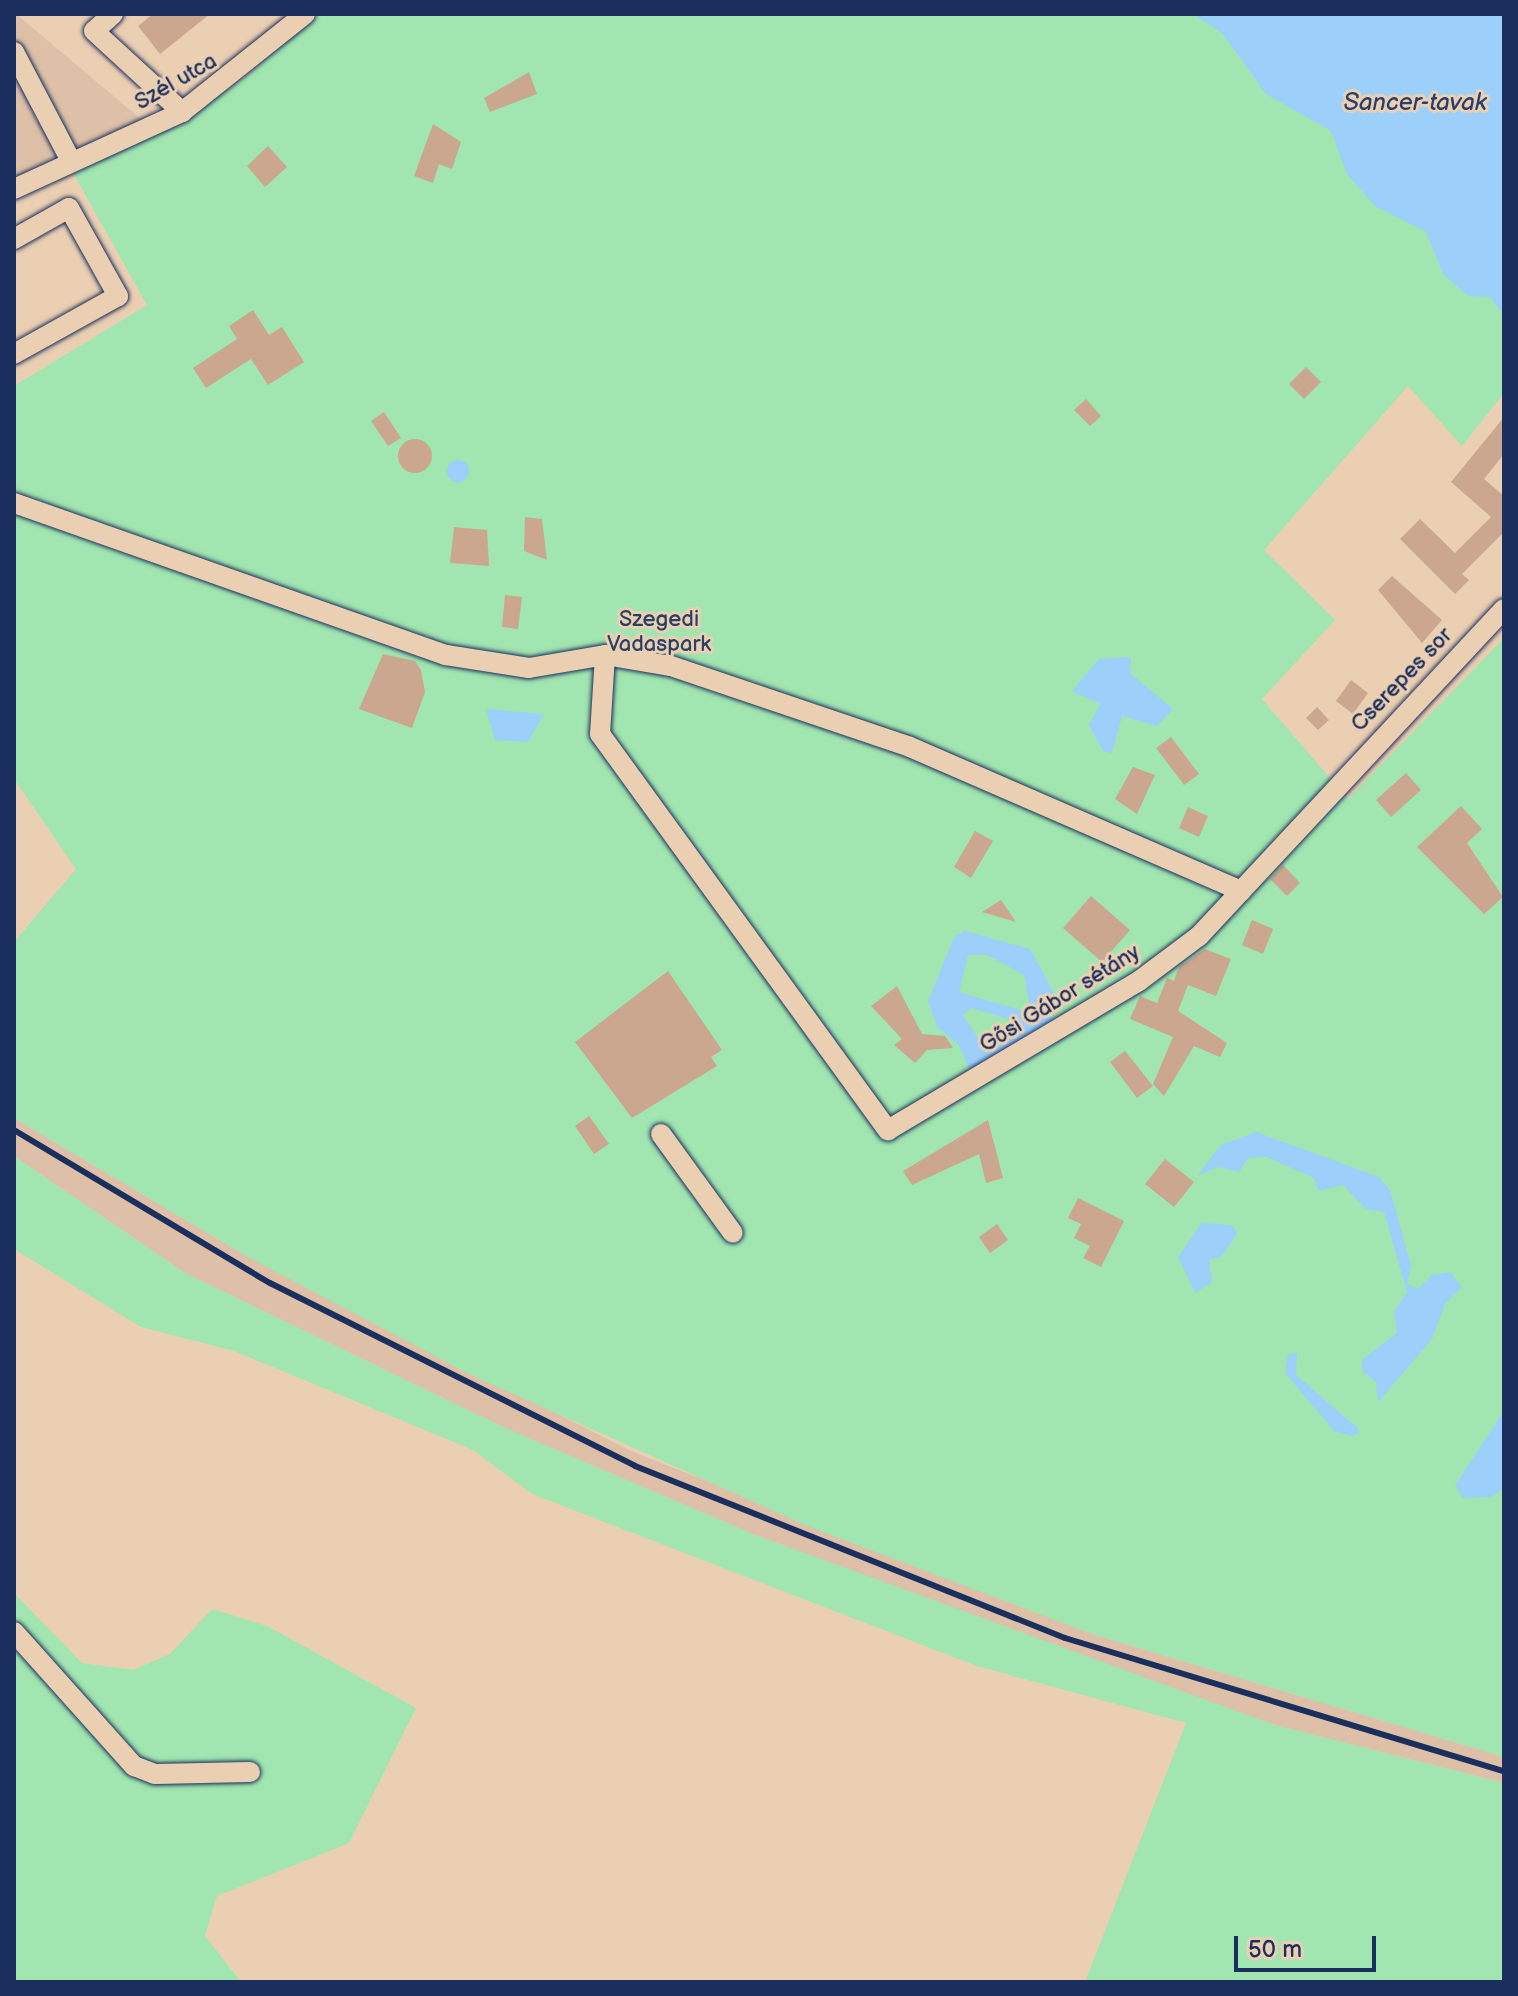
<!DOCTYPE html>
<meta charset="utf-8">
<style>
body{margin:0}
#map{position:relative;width:1518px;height:1996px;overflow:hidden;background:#ebcfb2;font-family:"Balsamiq Sans",sans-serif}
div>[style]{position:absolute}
.built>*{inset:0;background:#ddc0a7}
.green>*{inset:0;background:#a1e5b0}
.water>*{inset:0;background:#9ccffa}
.round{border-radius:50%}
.building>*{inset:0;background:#cba790}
.roads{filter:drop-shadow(0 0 2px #1b2f5e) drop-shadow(0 0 2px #1b2f5e)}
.minor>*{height:20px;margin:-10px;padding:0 10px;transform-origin:10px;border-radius:10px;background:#ebcfb2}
.rail>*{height:6px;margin:-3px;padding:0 3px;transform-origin:3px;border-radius:3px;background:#1b2f5e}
span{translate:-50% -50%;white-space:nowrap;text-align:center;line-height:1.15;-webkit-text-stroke:6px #ebcfb2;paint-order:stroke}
.street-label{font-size:22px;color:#1b2f5e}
.park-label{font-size:22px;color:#284166}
.water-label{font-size:24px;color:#283f6e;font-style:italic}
.frame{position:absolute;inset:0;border:16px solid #1b2f5e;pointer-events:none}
.scale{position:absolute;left:1234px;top:1936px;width:142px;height:36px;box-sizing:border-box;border:4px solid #1b2f5e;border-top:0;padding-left:10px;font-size:24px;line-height:28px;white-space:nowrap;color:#1b2f5e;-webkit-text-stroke:6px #ebcfb2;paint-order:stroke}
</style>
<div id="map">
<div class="built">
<i style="clip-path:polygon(16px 14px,142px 120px,14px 201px,14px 14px)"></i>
<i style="clip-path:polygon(14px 1118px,248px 1257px,631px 1451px,1089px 1633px,1504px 1757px,1504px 1783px,1275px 1725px,1044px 1645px,753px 1534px,505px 1428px,185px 1273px,14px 1156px)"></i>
</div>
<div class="green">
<i style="clip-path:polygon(318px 14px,1504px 14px,1504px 393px,1462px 446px,1408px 386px,1264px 550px,1335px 620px,1262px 699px,1348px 799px,1504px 638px,1504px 1757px,1089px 1633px,805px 1525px,469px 1374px,248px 1257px,14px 1118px,14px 942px,76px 869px,14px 779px,14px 386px,147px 305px,72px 171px,173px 125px,241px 81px)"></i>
<i style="clip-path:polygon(14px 1156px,185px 1273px,505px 1428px,753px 1534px,1275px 1725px,1504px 1783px,1504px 1982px,1085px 1982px,1186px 1723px,977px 1666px,532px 1494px,473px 1450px,234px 1351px,141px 1327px,14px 1249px)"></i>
<i style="clip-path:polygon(14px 1593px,82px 1663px,133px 1670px,170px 1654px,212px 1609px,267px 1626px,416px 1708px,349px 1843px,217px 1896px,205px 1936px,241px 1982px,14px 1982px)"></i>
</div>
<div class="water">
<i style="clip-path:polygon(1193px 14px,1504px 14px,1504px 315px,1490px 297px,1468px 296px,1443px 274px,1426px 232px,1375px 206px,1347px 174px,1331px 131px,1266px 94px,1222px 33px)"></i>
<i class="round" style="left:447px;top:460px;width:22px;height:22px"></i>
<i style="clip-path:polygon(1131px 657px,1130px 673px,1173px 709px,1157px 726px,1122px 716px,1112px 753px,1103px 751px,1089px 725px,1100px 704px,1072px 691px,1099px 659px)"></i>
<i style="clip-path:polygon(486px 709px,544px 714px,528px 742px,495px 740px)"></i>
<i style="clip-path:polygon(evenodd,965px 931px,1030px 949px,1054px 993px,1051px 1025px,971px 1072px,958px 1044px,937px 1027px,928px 1001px,954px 937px,965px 931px,968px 955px,987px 955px,1024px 975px,1031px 1013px,959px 992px,968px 955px,965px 931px,971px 1008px,1014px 1021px,1018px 1025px,986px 1050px,963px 1015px,971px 1008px)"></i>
<i style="clip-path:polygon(1256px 1132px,1379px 1177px,1390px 1190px,1411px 1265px,1407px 1284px,1418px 1289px,1432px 1275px,1450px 1272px,1462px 1287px,1445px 1304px,1432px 1339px,1378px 1402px,1376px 1382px,1363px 1372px,1362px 1360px,1397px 1333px,1394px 1312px,1407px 1292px,1384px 1212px,1366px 1209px,1343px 1185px,1318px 1191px,1314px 1178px,1267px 1157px,1248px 1158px,1239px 1172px,1218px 1167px,1197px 1176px,1221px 1145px)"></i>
<i style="clip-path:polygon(1202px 1223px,1232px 1225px,1237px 1234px,1222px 1256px,1209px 1260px,1212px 1282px,1195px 1293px,1178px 1257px)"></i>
<i style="clip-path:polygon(1297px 1352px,1296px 1375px,1360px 1430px,1354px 1436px,1335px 1432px,1285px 1373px,1288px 1355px)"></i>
<i style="clip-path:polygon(1504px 1411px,1504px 1488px,1492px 1497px,1463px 1498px,1455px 1485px)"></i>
</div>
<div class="building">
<i style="clip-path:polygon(153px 14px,210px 14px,160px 54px,138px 26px)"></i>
<i style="clip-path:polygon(529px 72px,537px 94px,490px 112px,484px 98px)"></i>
<i style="clip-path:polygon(433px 124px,461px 142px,452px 169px,439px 164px,433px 183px,414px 176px)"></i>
<i style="clip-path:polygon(268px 146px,287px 167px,265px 187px,247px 166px)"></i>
<i style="clip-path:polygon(253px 310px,269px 335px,282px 327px,304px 362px,268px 385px,251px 359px,206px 388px,193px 368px,237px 339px,229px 326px)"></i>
<i style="clip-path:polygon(1306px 367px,1321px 382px,1304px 399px,1289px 384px)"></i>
<i style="clip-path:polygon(1086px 399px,1101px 416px,1090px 426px,1074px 410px)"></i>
<i style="clip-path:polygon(384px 412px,401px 438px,388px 446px,371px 421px)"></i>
<i style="clip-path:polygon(1504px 417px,1504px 454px,1484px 479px,1504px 496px,1504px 532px,1462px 574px,1469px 580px,1455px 594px,1400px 539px,1420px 519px,1455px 553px,1491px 517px,1451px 482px)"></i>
<i class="round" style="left:398px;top:439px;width:34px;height:34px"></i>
<i style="clip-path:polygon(525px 517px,542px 519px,547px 560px,524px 551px)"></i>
<i style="clip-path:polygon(454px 527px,487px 530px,489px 566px,450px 563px)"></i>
<i style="clip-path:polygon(1392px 576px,1442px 620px,1422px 643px,1378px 590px)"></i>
<i style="clip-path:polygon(505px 595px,522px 597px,518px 629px,502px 627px)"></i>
<i style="clip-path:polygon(383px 654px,415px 661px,421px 670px,425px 692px,412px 728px,359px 709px)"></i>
<i style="clip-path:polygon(1351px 680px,1368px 693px,1353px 714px,1336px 701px)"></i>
<i style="clip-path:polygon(1317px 707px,1329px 720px,1318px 730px,1306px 718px)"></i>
<i style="clip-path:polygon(1171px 737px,1199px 774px,1184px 785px,1156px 748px)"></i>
<i style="clip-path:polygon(1133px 767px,1155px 775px,1137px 814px,1115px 799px)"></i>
<i style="clip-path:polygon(1406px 773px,1421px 790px,1391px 817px,1376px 800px)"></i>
<i style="clip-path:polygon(1461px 806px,1482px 829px,1467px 843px,1503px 897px,1484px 914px,1417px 847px)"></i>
<i style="clip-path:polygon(1188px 807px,1208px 816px,1199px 837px,1179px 828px)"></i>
<i style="clip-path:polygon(975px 831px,993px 841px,971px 878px,954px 867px)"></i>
<i style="clip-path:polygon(1283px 865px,1300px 883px,1287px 896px,1270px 879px)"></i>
<i style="clip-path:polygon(1091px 896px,1130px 930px,1102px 962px,1063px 928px)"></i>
<i style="clip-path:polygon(1001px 900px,1016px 922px,982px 912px)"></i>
<i style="clip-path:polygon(1252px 920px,1273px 929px,1263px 954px,1242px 945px)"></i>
<i style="clip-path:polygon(1205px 949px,1231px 959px,1216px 996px,1188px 985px,1178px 1011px,1227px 1043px,1220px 1057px,1194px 1046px,1164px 1096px,1153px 1084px,1173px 1037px,1130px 1019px,1140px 996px,1157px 1003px,1167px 978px,1174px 981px,1179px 967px)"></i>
<i style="clip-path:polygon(668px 971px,722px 1050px,711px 1057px,717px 1066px,632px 1118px,575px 1042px)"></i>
<i style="clip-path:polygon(897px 986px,922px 1034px,945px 1036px,953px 1048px,927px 1050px,915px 1063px,894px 1045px,902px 1039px,871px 1006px)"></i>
<i style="clip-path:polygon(1125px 1051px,1153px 1086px,1137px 1098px,1110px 1062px)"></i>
<i style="clip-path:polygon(589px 1116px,609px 1144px,594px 1154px,575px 1126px)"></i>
<i style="clip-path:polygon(988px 1120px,1003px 1178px,986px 1183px,979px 1154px,912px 1185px,903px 1171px)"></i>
<i style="clip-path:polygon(1165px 1159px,1194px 1182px,1174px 1207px,1145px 1184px)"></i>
<i style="clip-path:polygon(1078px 1198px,1124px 1221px,1101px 1267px,1083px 1258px,1090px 1246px,1074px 1238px,1081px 1224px,1068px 1218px)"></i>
<i style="clip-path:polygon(997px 1224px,1008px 1240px,990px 1253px,979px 1237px)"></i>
</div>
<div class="roads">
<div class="minor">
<i style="left:113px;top:14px;width:25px;rotate:138deg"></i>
<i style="left:94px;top:31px;width:120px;rotate:42.6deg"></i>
<i style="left:14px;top:52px;width:121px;rotate:62.4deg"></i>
<i style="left:14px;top:189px;width:185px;rotate:-24.6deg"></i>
<i style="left:182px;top:112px;width:157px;rotate:-38.5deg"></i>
<i style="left:14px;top:239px;width:63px;rotate:-29.4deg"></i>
<i style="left:69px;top:208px;width:101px;rotate:60.9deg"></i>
<i style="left:118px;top:296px;width:119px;rotate:150.9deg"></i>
<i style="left:14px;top:503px;width:458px;rotate:19.4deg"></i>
<i style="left:446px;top:655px;width:84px;rotate:8.9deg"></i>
<i style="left:529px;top:668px;width:77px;rotate:-9.7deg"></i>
<i style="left:605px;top:655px;width:67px;rotate:9.5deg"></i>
<i style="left:671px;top:666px;width:252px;rotate:18.7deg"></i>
<i style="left:910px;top:747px;width:361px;rotate:23.5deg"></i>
<i style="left:605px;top:655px;width:79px;rotate:93.6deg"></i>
<i style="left:600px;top:734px;width:490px;rotate:54deg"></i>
<i style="left:888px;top:1130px;width:292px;rotate:-30.7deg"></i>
<i style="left:1139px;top:981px;width:75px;rotate:-36.9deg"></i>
<i style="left:1199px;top:936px;width:447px;rotate:-47deg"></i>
<i style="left:661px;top:1134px;width:122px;rotate:54deg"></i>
<i style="left:14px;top:1632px;width:180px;rotate:48.2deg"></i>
<i style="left:134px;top:1766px;width:22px;rotate:21deg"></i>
<i style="left:155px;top:1774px;width:95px;rotate:-1.2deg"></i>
</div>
</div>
<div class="rail">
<i style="left:14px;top:1130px;width:298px;rotate:30.9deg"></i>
<i style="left:270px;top:1283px;width:408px;rotate:26.6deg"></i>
<i style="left:635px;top:1466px;width:463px;rotate:21.8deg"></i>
<i style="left:1065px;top:1638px;width:459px;rotate:16.9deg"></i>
</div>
<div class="street-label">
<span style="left:176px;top:82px;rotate:-30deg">Szél utca</span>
<span style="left:1402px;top:680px;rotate:-46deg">Cserepes sor</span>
<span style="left:1060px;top:999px;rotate:-32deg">Gősi Gábor sétány</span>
</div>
<div class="park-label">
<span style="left:659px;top:632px">Szegedi<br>Vadaspark</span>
</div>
<div class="water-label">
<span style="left:1415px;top:103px">Sancer-tavak</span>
</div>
<div class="frame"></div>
<div class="scale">50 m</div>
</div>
